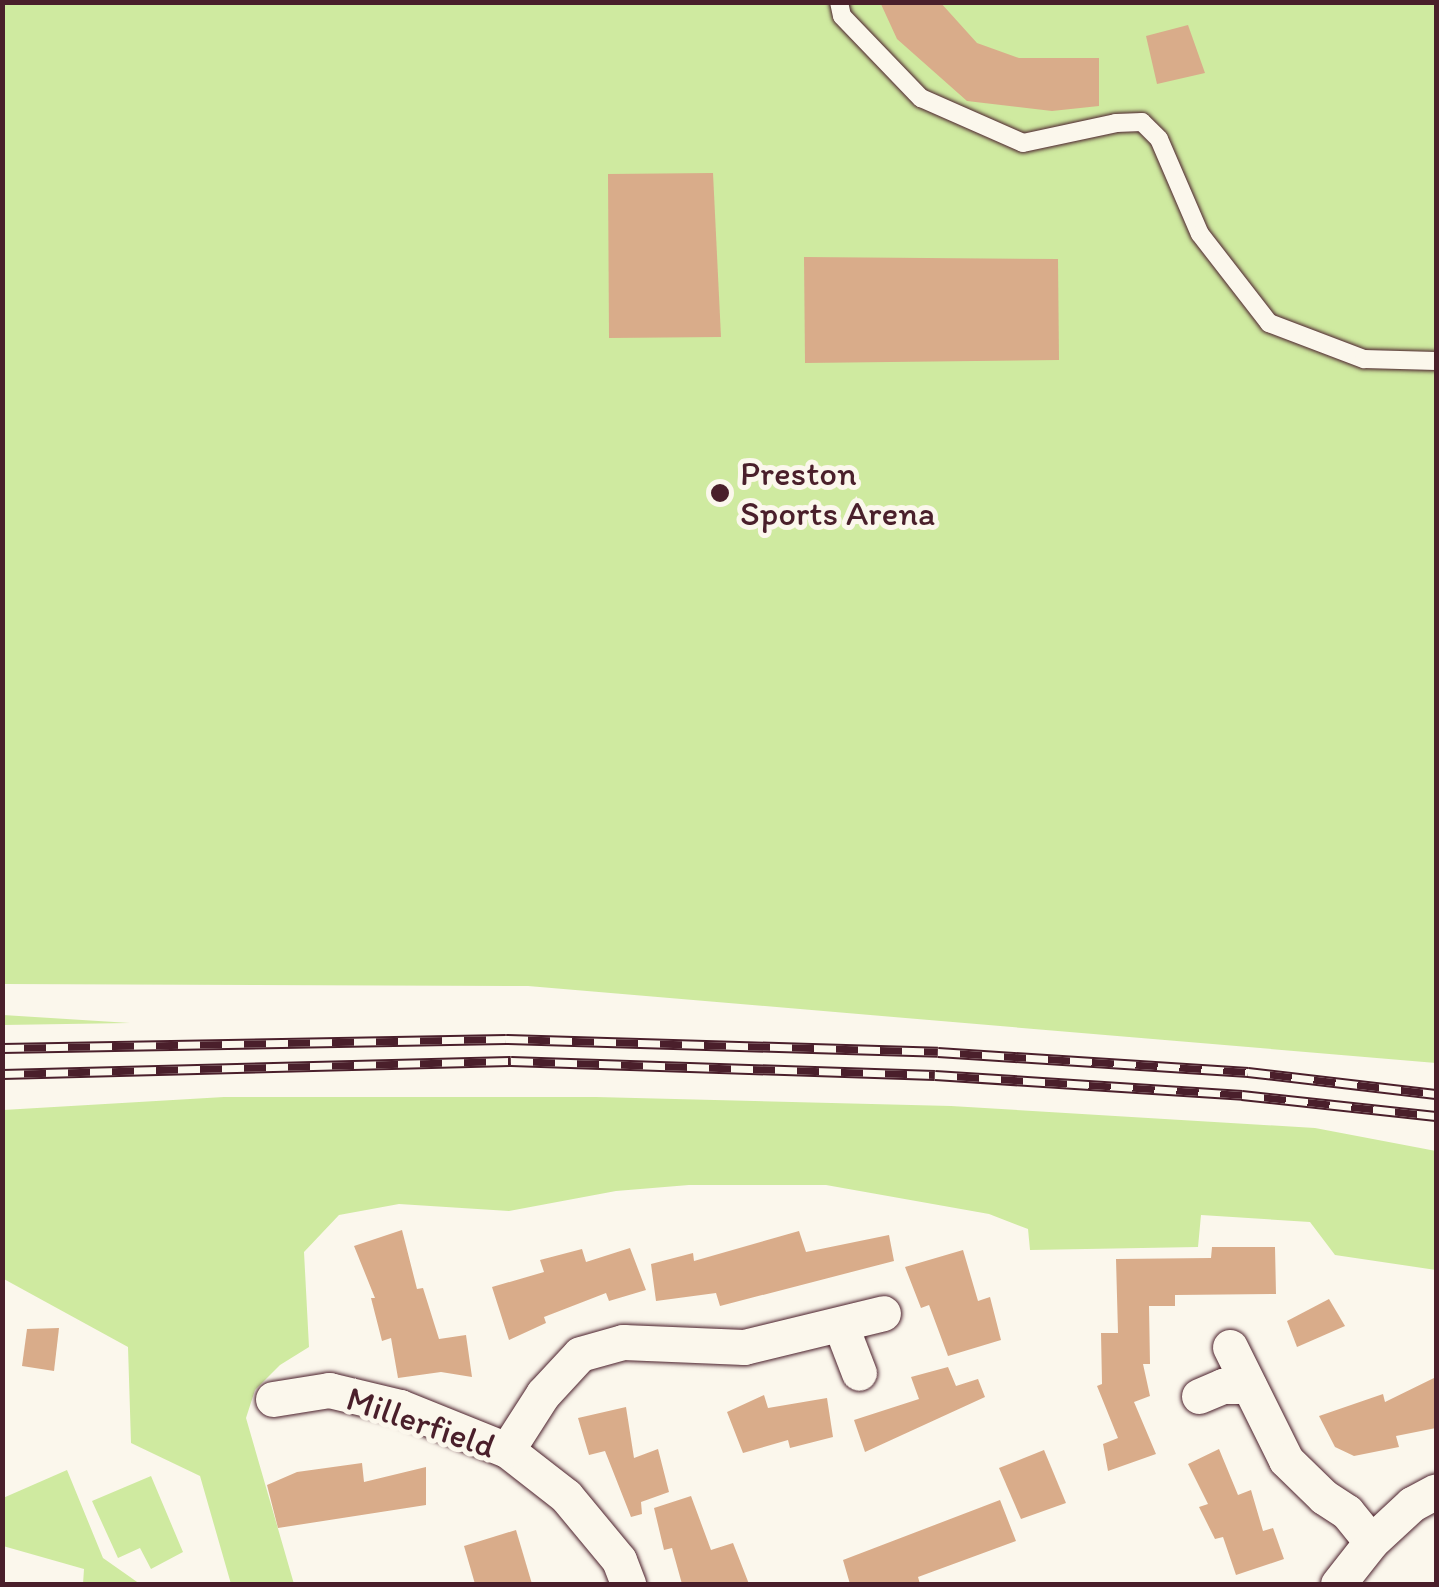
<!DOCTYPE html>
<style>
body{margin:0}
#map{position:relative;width:1439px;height:1587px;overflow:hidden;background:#fbf7ec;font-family:Itim,sans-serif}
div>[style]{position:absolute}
.green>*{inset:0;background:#cfeaa0}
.building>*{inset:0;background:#d9ac8a}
.roads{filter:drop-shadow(0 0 2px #4a1f2b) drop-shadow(0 0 2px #4a1f2b)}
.service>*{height:18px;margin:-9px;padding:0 9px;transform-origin:9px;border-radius:9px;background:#fbf7ec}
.minor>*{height:35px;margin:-17.5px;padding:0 17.5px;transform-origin:17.5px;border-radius:17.5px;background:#fbf7ec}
.rail>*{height:11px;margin-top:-5.5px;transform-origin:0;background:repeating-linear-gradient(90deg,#fbf7ec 0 22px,#4a1f2b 0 44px);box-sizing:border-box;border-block:2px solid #4a1f2b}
.dots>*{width:28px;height:28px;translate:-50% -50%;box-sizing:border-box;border:5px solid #fbf7ec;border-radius:50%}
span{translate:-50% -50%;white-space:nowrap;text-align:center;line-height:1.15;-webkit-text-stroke:10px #fbf7ec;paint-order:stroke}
.poi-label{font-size:35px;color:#4a1f2b}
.left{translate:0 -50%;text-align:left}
.street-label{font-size:35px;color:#4a1f2b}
.frame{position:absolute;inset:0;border:5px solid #4a1f2b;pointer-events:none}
</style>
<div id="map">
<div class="green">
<i style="clip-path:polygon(3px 3px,1436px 3px,1436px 1063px,528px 986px,3px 984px)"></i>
<i style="clip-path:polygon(3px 1015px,130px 1023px,3px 1025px)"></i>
<i style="clip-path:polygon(224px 1097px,596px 1097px,951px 1106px,1315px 1128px,1436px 1151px,1436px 1270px,1335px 1255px,1310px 1222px,1201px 1215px,1198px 1247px,1030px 1250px,1028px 1229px,989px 1214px,826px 1185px,689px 1185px,616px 1191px,509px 1211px,399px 1204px,339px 1215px,304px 1252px,309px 1347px,280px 1365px,255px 1390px,246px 1418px,294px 1584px,231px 1584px,200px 1476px,131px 1443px,128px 1347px,2px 1278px,3px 1110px)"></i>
<i style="clip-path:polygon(67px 1470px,103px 1558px,140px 1584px,83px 1584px,84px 1569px,3px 1546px,3px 1498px)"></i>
<i style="clip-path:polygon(151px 1476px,183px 1552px,151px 1569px,140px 1548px,118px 1558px,92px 1501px)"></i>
</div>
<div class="building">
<i style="clip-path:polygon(880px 2px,940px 2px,977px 43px,1019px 58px,1099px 58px,1099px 106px,1052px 111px,967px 101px,897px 39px)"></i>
<i style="clip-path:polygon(1188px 25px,1205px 73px,1157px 84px,1146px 36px)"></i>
<i style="clip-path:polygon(713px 173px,721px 337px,609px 338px,608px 174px)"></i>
<i style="clip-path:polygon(804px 257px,1058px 259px,1059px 360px,805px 363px)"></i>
<i style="clip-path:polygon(402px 1230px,417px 1289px,423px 1288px,439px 1339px,466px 1335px,472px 1377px,441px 1372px,398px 1378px,391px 1338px,382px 1341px,371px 1298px,375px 1298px,354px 1246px)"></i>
<i style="clip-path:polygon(799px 1231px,806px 1252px,889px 1235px,894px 1261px,720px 1306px,716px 1293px,656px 1301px,651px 1264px,693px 1253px,694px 1261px)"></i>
<i style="clip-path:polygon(1212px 1247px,1275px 1247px,1276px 1294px,1175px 1295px,1175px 1306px,1149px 1306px,1150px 1364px,1143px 1364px,1150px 1396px,1134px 1402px,1156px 1454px,1108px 1471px,1103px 1444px,1118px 1438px,1097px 1386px,1102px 1384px,1101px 1333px,1118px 1333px,1116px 1259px,1211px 1258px)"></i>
<i style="clip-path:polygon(630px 1248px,646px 1290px,609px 1301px,606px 1293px,544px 1317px,546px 1323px,509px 1340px,492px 1287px,544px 1272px,540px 1260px,582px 1249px,586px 1262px)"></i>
<i style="clip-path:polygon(963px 1250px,978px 1301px,990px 1297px,1001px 1340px,948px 1356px,929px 1305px,921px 1308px,905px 1267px)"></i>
<i style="clip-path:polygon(1329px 1299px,1345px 1326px,1297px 1347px,1287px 1321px)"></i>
<i style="clip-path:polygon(59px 1328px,54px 1371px,22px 1366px,27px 1329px)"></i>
<i style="clip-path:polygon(948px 1367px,956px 1386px,978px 1379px,985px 1397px,865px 1452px,854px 1420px,919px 1399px,911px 1377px)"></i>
<i style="clip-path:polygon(1436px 1377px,1436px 1428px,1396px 1436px,1399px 1447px,1354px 1456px,1335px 1447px,1319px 1416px,1383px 1394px,1385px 1402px)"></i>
<i style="clip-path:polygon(764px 1395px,768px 1408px,827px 1398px,833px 1437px,790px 1448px,788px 1440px,743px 1453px,727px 1412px)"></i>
<i style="clip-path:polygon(626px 1407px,634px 1458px,658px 1449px,669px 1492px,641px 1502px,642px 1514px,631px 1517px,605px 1451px,589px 1455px,578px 1418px)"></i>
<i style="clip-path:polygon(1219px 1449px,1238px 1495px,1251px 1490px,1263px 1531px,1273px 1528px,1284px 1559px,1236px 1575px,1223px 1537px,1215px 1539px,1199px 1507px,1208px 1504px,1188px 1464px)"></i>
<i style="clip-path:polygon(1044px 1450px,1066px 1503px,1021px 1519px,999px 1468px)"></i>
<i style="clip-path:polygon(362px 1463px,364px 1482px,426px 1467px,426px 1505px,278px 1528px,267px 1485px,297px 1472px)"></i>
<i style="clip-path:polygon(691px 1496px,711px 1550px,733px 1543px,749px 1584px,682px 1584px,672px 1548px,664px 1550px,654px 1508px)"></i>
<i style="clip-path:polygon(1000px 1500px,1016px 1541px,918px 1577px,920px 1584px,850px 1584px,843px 1560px)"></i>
<i style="clip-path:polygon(516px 1530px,532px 1584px,475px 1584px,464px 1546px)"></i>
</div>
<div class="roads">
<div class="service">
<i style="left:839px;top:2px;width:14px;rotate:78deg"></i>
<i style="left:842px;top:16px;width:114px;rotate:46.1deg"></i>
<i style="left:921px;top:98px;width:111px;rotate:23.8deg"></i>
<i style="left:1023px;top:143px;width:95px;rotate:-12.1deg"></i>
<i style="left:1116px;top:123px;width:26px;rotate:-2deg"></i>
<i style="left:1142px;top:122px;width:24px;rotate:45deg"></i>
<i style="left:1159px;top:139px;width:103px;rotate:66.7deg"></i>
<i style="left:1200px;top:234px;width:113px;rotate:52.2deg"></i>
<i style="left:1269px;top:323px;width:102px;rotate:20.8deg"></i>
<i style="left:1364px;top:359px;width:72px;rotate:1.6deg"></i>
</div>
<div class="minor">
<i style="left:841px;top:1326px;width:50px;rotate:69deg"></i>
<i style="left:1230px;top:1347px;width:126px;rotate:63.6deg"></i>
<i style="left:1286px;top:1460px;width:53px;rotate:44.2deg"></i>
<i style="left:1324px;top:1497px;width:27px;rotate:33deg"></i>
<i style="left:1347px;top:1512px;width:38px;rotate:51deg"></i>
<i style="left:1199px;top:1396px;width:26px;rotate:-23deg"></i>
<i style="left:1223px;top:1386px;width:26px"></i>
<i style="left:273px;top:1399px;width:57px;rotate:-9.1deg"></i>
<i style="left:329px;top:1390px;width:73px;rotate:13.5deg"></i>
<i style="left:400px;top:1407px;width:115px;rotate:21.9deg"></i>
<i style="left:507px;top:1450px;width:75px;rotate:37.9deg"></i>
<i style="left:566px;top:1496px;width:83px;rotate:50.4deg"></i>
<i style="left:619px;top:1560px;width:26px;rotate:69deg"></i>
<i style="left:507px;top:1450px;width:67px;rotate:-57.3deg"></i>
<i style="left:543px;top:1394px;width:54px;rotate:-47.2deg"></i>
<i style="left:580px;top:1354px;width:45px;rotate:-15.6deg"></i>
<i style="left:623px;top:1342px;width:121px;rotate:2.4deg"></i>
<i style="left:744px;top:1347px;width:143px;rotate:-13.7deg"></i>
<i style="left:1338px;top:1584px;width:53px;rotate:-51.8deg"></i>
<i style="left:1371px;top:1542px;width:56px;rotate:-42.8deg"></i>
<i style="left:1412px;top:1504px;width:27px;rotate:-28deg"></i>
</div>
</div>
<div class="rail">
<i style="left:2px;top:1048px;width:504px;rotate:-1.02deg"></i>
<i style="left:506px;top:1039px;width:432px;rotate:1.7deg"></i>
<i style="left:938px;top:1052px;width:311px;rotate:3.7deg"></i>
<i style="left:1248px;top:1072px;width:189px;rotate:6.7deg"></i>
<i style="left:2px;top:1074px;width:509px;rotate:-1.46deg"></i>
<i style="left:511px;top:1061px;width:424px;rotate:1.9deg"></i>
<i style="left:935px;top:1075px;width:308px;rotate:3.7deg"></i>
<i style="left:1242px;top:1095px;width:195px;rotate:6.2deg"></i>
</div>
<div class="dots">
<i style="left:720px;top:493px;background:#4a1f2b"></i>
</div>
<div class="poi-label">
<span class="left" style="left:740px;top:493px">Preston<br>Sports Arena</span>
</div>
<div class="street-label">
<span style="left:421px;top:1422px;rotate:19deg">Millerfield</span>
</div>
<div class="frame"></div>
</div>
